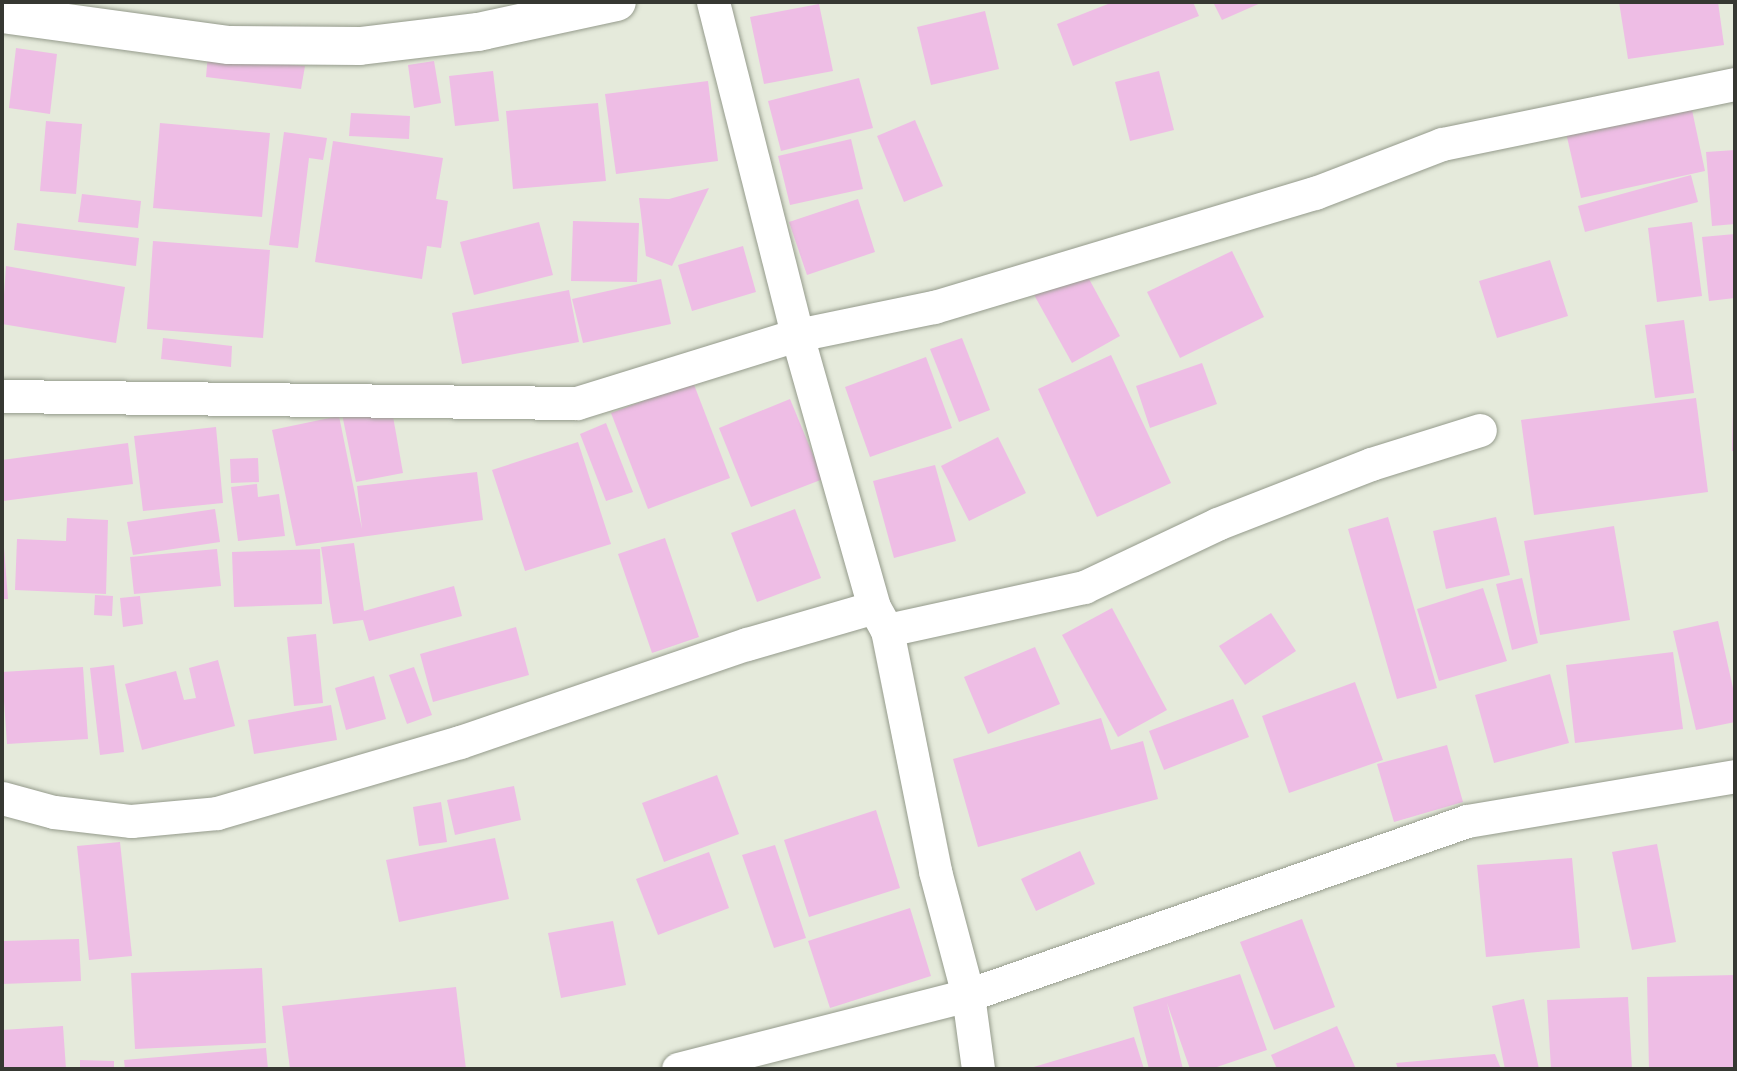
<!DOCTYPE html>
<style>
body{margin:0}
#map{position:relative;width:1737px;height:1071px;overflow:hidden;background:#e5eadb;font-family:Poppins,sans-serif}
div>[style]{position:absolute}
.building>*{inset:0;background:#eebde5}
.roads{filter:drop-shadow(0 0 2px #959b8c) drop-shadow(0 0 2px #959b8c)}
.minor>*{height:33px;margin:-16.5px;padding:0 16.5px;transform-origin:16.5px;border-radius:16.5px;background:#fff}
.tertiary>*{height:38px;margin:-19px;padding:0 19px;transform-origin:19px;border-radius:19px;background:#fff}
span{translate:-50% -50%;white-space:nowrap;text-align:center;line-height:1.15;-webkit-text-stroke:7px #f2f8e8;paint-order:stroke}
.frame{position:absolute;inset:0;border:4px solid #363832;pointer-events:none}
</style>
<div id="map">
<div class="building">
<i style="clip-path:polygon(1113px 2px,1193px 2px,1199px 16px,1073px 66px,1057px 24px)"></i>
<i style="clip-path:polygon(1213px 2px,1263px 2px,1222px 20px)"></i>
<i style="clip-path:polygon(1619px 2px,1718px 2px,1724px 45px,1628px 59px)"></i>
<i style="clip-path:polygon(819px 4px,833px 71px,764px 84px,750px 17px)"></i>
<i style="clip-path:polygon(985px 11px,999px 69px,931px 85px,917px 27px)"></i>
<i style="clip-path:polygon(16px 48px,57px 54px,50px 114px,9px 108px)"></i>
<i style="clip-path:polygon(208px 54px,305px 66px,301px 89px,206px 77px)"></i>
<i style="clip-path:polygon(434px 61px,441px 103px,414px 108px,408px 65px)"></i>
<i style="clip-path:polygon(493px 71px,499px 121px,455px 126px,449px 76px)"></i>
<i style="clip-path:polygon(1159px 71px,1174px 130px,1130px 141px,1115px 82px)"></i>
<i style="clip-path:polygon(859px 78px,873px 128px,781px 151px,768px 101px)"></i>
<i style="clip-path:polygon(708px 81px,718px 161px,616px 174px,605px 94px)"></i>
<i style="clip-path:polygon(1689px 96px,1705px 171px,1581px 198px,1564px 124px)"></i>
<i style="clip-path:polygon(598px 103px,606px 181px,513px 189px,506px 111px)"></i>
<i style="clip-path:polygon(351px 113px,410px 116px,409px 139px,349px 136px)"></i>
<i style="clip-path:polygon(915px 120px,943px 186px,904px 202px,877px 136px)"></i>
<i style="clip-path:polygon(46px 121px,82px 124px,76px 194px,40px 191px)"></i>
<i style="clip-path:polygon(160px 123px,270px 133px,262px 217px,153px 208px)"></i>
<i style="clip-path:polygon(284px 132px,327px 138px,323px 160px,309px 158px,298px 248px,269px 245px)"></i>
<i style="clip-path:polygon(851px 139px,863px 189px,790px 205px,778px 156px)"></i>
<i style="clip-path:polygon(333px 141px,443px 158px,436px 199px,448px 201px,441px 248px,427px 246px,422px 279px,315px 262px)"></i>
<i style="clip-path:polygon(1735px 150px,1735px 224px,1712px 226px,1706px 152px)"></i>
<i style="clip-path:polygon(1691px 175px,1698px 202px,1585px 232px,1578px 206px)"></i>
<i style="clip-path:polygon(709px 188px,672px 266px,646px 256px,639px 198px,669px 199px)"></i>
<i style="clip-path:polygon(82px 194px,141px 201px,138px 228px,78px 222px)"></i>
<i style="clip-path:polygon(858px 199px,875px 252px,807px 275px,789px 222px)"></i>
<i style="clip-path:polygon(573px 221px,639px 223px,637px 282px,571px 281px)"></i>
<i style="clip-path:polygon(539px 222px,553px 275px,474px 295px,460px 242px)"></i>
<i style="clip-path:polygon(1692px 222px,1702px 296px,1657px 302px,1648px 228px)"></i>
<i style="clip-path:polygon(17px 223px,139px 238px,136px 266px,14px 250px)"></i>
<i style="clip-path:polygon(1735px 234px,1735px 298px,1709px 301px,1702px 237px)"></i>
<i style="clip-path:polygon(153px 241px,270px 250px,263px 338px,147px 329px)"></i>
<i style="clip-path:polygon(743px 246px,756px 292px,692px 311px,678px 265px)"></i>
<i style="clip-path:polygon(1232px 251px,1264px 317px,1180px 358px,1147px 292px)"></i>
<i style="clip-path:polygon(1550px 260px,1568px 316px,1497px 338px,1479px 281px)"></i>
<i style="clip-path:polygon(6px 266px,125px 287px,116px 343px,2px 324px)"></i>
<i style="clip-path:polygon(1082px 266px,1120px 336px,1072px 363px,1033px 293px)"></i>
<i style="clip-path:polygon(661px 279px,671px 324px,583px 343px,572px 299px)"></i>
<i style="clip-path:polygon(569px 290px,579px 342px,462px 364px,452px 313px)"></i>
<i style="clip-path:polygon(1684px 320px,1694px 393px,1655px 398px,1645px 325px)"></i>
<i style="clip-path:polygon(163px 338px,232px 346px,231px 367px,161px 359px)"></i>
<i style="clip-path:polygon(962px 338px,990px 410px,959px 422px,930px 349px)"></i>
<i style="clip-path:polygon(1111px 355px,1171px 483px,1097px 517px,1038px 389px)"></i>
<i style="clip-path:polygon(926px 357px,952px 428px,870px 457px,845px 387px)"></i>
<i style="clip-path:polygon(1202px 363px,1217px 404px,1150px 428px,1136px 386px)"></i>
<i style="clip-path:polygon(693px 382px,730px 478px,648px 509px,611px 413px)"></i>
<i style="clip-path:polygon(1696px 398px,1708px 492px,1534px 515px,1521px 420px)"></i>
<i style="clip-path:polygon(790px 399px,823px 479px,751px 507px,719px 428px)"></i>
<i style="clip-path:polygon(391px 405px,403px 473px,356px 482px,342px 414px)"></i>
<i style="clip-path:polygon(1733px 410px,1735px 410px,1735px 451px,1732px 451px)"></i>
<i style="clip-path:polygon(339px 416px,362px 529px,357px 486px,477px 472px,483px 520px,296px 546px,272px 430px)"></i>
<i style="clip-path:polygon(606px 423px,633px 492px,606px 501px,580px 434px)"></i>
<i style="clip-path:polygon(216px 427px,223px 503px,143px 511px,134px 436px)"></i>
<i style="clip-path:polygon(998px 437px,1026px 493px,969px 521px,941px 466px)"></i>
<i style="clip-path:polygon(578px 442px,611px 544px,525px 571px,492px 470px)"></i>
<i style="clip-path:polygon(128px 443px,133px 484px,3px 501px,2px 460px)"></i>
<i style="clip-path:polygon(258px 458px,259px 482px,231px 483px,230px 459px)"></i>
<i style="clip-path:polygon(935px 465px,956px 541px,894px 558px,873px 481px)"></i>
<i style="clip-path:polygon(257px 484px,258px 497px,279px 494px,285px 536px,238px 541px,231px 487px)"></i>
<i style="clip-path:polygon(215px 509px,220px 542px,133px 555px,127px 522px)"></i>
<i style="clip-path:polygon(795px 509px,821px 578px,757px 602px,731px 533px)"></i>
<i style="clip-path:polygon(1388px 517px,1437px 688px,1397px 699px,1348px 529px)"></i>
<i style="clip-path:polygon(1496px 517px,1510px 575px,1446px 589px,1433px 531px)"></i>
<i style="clip-path:polygon(67px 518px,108px 520px,106px 594px,15px 590px,17px 539px,66px 541px)"></i>
<i style="clip-path:polygon(2px 522px,8px 599px,2px 599px)"></i>
<i style="clip-path:polygon(1614px 526px,1630px 620px,1540px 635px,1524px 541px)"></i>
<i style="clip-path:polygon(665px 538px,699px 637px,652px 653px,618px 554px)"></i>
<i style="clip-path:polygon(354px 543px,364px 611px,454px 586px,462px 616px,369px 641px,363px 620px,333px 624px,321px 547px)"></i>
<i style="clip-path:polygon(217px 549px,221px 586px,134px 594px,130px 557px)"></i>
<i style="clip-path:polygon(320px 549px,322px 604px,234px 607px,232px 552px)"></i>
<i style="clip-path:polygon(1522px 578px,1538px 643px,1512px 650px,1496px 584px)"></i>
<i style="clip-path:polygon(1483px 588px,1507px 661px,1439px 681px,1417px 609px)"></i>
<i style="clip-path:polygon(95px 595px,113px 596px,112px 616px,94px 615px)"></i>
<i style="clip-path:polygon(140px 596px,143px 624px,123px 627px,120px 598px)"></i>
<i style="clip-path:polygon(1112px 608px,1167px 710px,1118px 737px,1062px 635px)"></i>
<i style="clip-path:polygon(1271px 613px,1296px 651px,1245px 685px,1219px 646px)"></i>
<i style="clip-path:polygon(1718px 621px,1735px 697px,1735px 722px,1696px 730px,1673px 631px)"></i>
<i style="clip-path:polygon(516px 627px,529px 675px,433px 702px,420px 654px)"></i>
<i style="clip-path:polygon(316px 634px,323px 703px,294px 706px,287px 637px)"></i>
<i style="clip-path:polygon(1035px 647px,1060px 704px,988px 734px,964px 677px)"></i>
<i style="clip-path:polygon(1673px 652px,1683px 729px,1575px 743px,1566px 665px)"></i>
<i style="clip-path:polygon(218px 660px,235px 726px,142px 750px,125px 684px,176px 671px,184px 700px,196px 698px,189px 668px)"></i>
<i style="clip-path:polygon(114px 665px,124px 752px,100px 755px,90px 668px)"></i>
<i style="clip-path:polygon(83px 667px,88px 739px,7px 744px,2px 672px)"></i>
<i style="clip-path:polygon(414px 667px,432px 715px,407px 724px,389px 675px)"></i>
<i style="clip-path:polygon(1550px 674px,1569px 743px,1494px 763px,1475px 695px)"></i>
<i style="clip-path:polygon(374px 676px,386px 719px,346px 730px,335px 688px)"></i>
<i style="clip-path:polygon(1355px 682px,1383px 760px,1289px 793px,1262px 716px)"></i>
<i style="clip-path:polygon(1233px 699px,1249px 737px,1164px 770px,1149px 731px)"></i>
<i style="clip-path:polygon(331px 705px,337px 740px,254px 754px,248px 720px)"></i>
<i style="clip-path:polygon(1101px 718px,1111px 750px,1143px 741px,1158px 799px,978px 847px,953px 759px)"></i>
<i style="clip-path:polygon(1447px 745px,1463px 802px,1394px 822px,1377px 764px)"></i>
<i style="clip-path:polygon(717px 775px,739px 834px,664px 862px,642px 803px)"></i>
<i style="clip-path:polygon(514px 786px,521px 820px,455px 835px,447px 800px)"></i>
<i style="clip-path:polygon(441px 802px,447px 842px,419px 846px,413px 807px)"></i>
<i style="clip-path:polygon(876px 810px,900px 888px,809px 917px,784px 840px)"></i>
<i style="clip-path:polygon(495px 838px,509px 899px,399px 922px,386px 860px)"></i>
<i style="clip-path:polygon(120px 842px,132px 956px,89px 960px,77px 846px)"></i>
<i style="clip-path:polygon(1657px 844px,1676px 942px,1632px 950px,1612px 852px)"></i>
<i style="clip-path:polygon(775px 845px,806px 938px,774px 948px,742px 855px)"></i>
<i style="clip-path:polygon(1080px 851px,1095px 884px,1036px 911px,1021px 879px)"></i>
<i style="clip-path:polygon(709px 852px,729px 908px,658px 935px,636px 879px)"></i>
<i style="clip-path:polygon(1572px 858px,1580px 948px,1486px 957px,1477px 865px)"></i>
<i style="clip-path:polygon(910px 908px,931px 976px,830px 1008px,808px 941px)"></i>
<i style="clip-path:polygon(1302px 919px,1335px 1007px,1274px 1030px,1240px 942px)"></i>
<i style="clip-path:polygon(613px 921px,626px 985px,561px 998px,548px 933px)"></i>
<i style="clip-path:polygon(79px 939px,81px 981px,2px 984px,2px 941px)"></i>
<i style="clip-path:polygon(262px 968px,266px 1043px,135px 1049px,131px 973px)"></i>
<i style="clip-path:polygon(1240px 974px,1267px 1050px,1211px 1069px,1190px 1069px,1167px 1003px,1183px 1069px,1149px 1069px,1133px 1007px)"></i>
<i style="clip-path:polygon(1735px 975px,1735px 1069px,1649px 1069px,1647px 977px)"></i>
<i style="clip-path:polygon(456px 987px,466px 1069px,290px 1069px,282px 1006px)"></i>
<i style="clip-path:polygon(1628px 997px,1632px 1069px,1551px 1069px,1547px 1000px)"></i>
<i style="clip-path:polygon(1524px 999px,1539px 1069px,1505px 1069px,1492px 1006px)"></i>
<i style="clip-path:polygon(63px 1026px,66px 1069px,2px 1069px,2px 1030px)"></i>
<i style="clip-path:polygon(1337px 1026px,1356px 1069px,1277px 1069px,1271px 1055px)"></i>
<i style="clip-path:polygon(1134px 1037px,1144px 1069px,1027px 1069px)"></i>
<i style="clip-path:polygon(266px 1048px,268px 1069px,125px 1069px,124px 1060px)"></i>
<i style="clip-path:polygon(1495px 1054px,1501px 1069px,1398px 1069px,1396px 1063px)"></i>
<i style="clip-path:polygon(80px 1060px,114px 1061px,114px 1069px,80px 1069px)"></i>
</div>
<div class="roads">
<div class="minor">
<i style="left:713px;top:2px;width:343px;rotate:75.8deg"></i>
<i style="left:797px;top:335px;width:283px;rotate:74.2deg"></i>
<i style="left:874px;top:607px;width:26px;rotate:61deg"></i>
<i style="left:887px;top:630px;width:246px;rotate:78.7deg"></i>
<i style="left:935px;top:871px;width:128px;rotate:75.1deg"></i>
<i style="left:968px;top:995px;width:75px;rotate:82.3deg"></i>
<i style="left:2px;top:396px;width:575px;rotate:0.7deg"></i>
<i style="left:577px;top:403px;width:230px;rotate:-17.2deg"></i>
<i style="left:797px;top:335px;width:140px;rotate:-11.6deg"></i>
<i style="left:934px;top:307px;width:398px;rotate:-16.7deg"></i>
<i style="left:1315px;top:193px;width:136px;rotate:-21.1deg"></i>
<i style="left:1442px;top:144px;width:299px;rotate:-11.6deg"></i>
<i style="left:887px;top:630px;width:202px;rotate:-12.3deg"></i>
<i style="left:1084px;top:587px;width:147px;rotate:-25.3deg"></i>
<i style="left:1217px;top:524px;width:165px;rotate:-21.3deg"></i>
<i style="left:1371px;top:464px;width:114px;rotate:-17.3deg"></i>
<i style="left:2px;top:798px;width:54px;rotate:15.1deg"></i>
<i style="left:54px;top:812px;width:78px;rotate:6.7deg"></i>
<i style="left:131px;top:821px;width:86px;rotate:-5.3deg"></i>
<i style="left:217px;top:813px;width:253px;rotate:-16.3deg"></i>
<i style="left:460px;top:742px;width:303px;rotate:-18.9deg"></i>
<i style="left:747px;top:644px;width:132px;rotate:-16.2deg"></i>
<i style="left:678px;top:1069px;width:299px;rotate:-14.3deg"></i>
<i style="left:968px;top:995px;width:528px;rotate:-19.22deg"></i>
<i style="left:1467px;top:821px;width:272px;rotate:-9.5deg"></i>
</div>
<div class="tertiary">
<i style="left:2px;top:14px;width:229px;rotate:7.8deg"></i>
<i style="left:229px;top:45px;width:131px;rotate:0.4deg"></i>
<i style="left:360px;top:46px;width:119px;rotate:-6.8deg"></i>
<i style="left:478px;top:32px;width:142px;rotate:-12.2deg"></i>
</div>
</div>
<div class="frame"></div>
</div>
